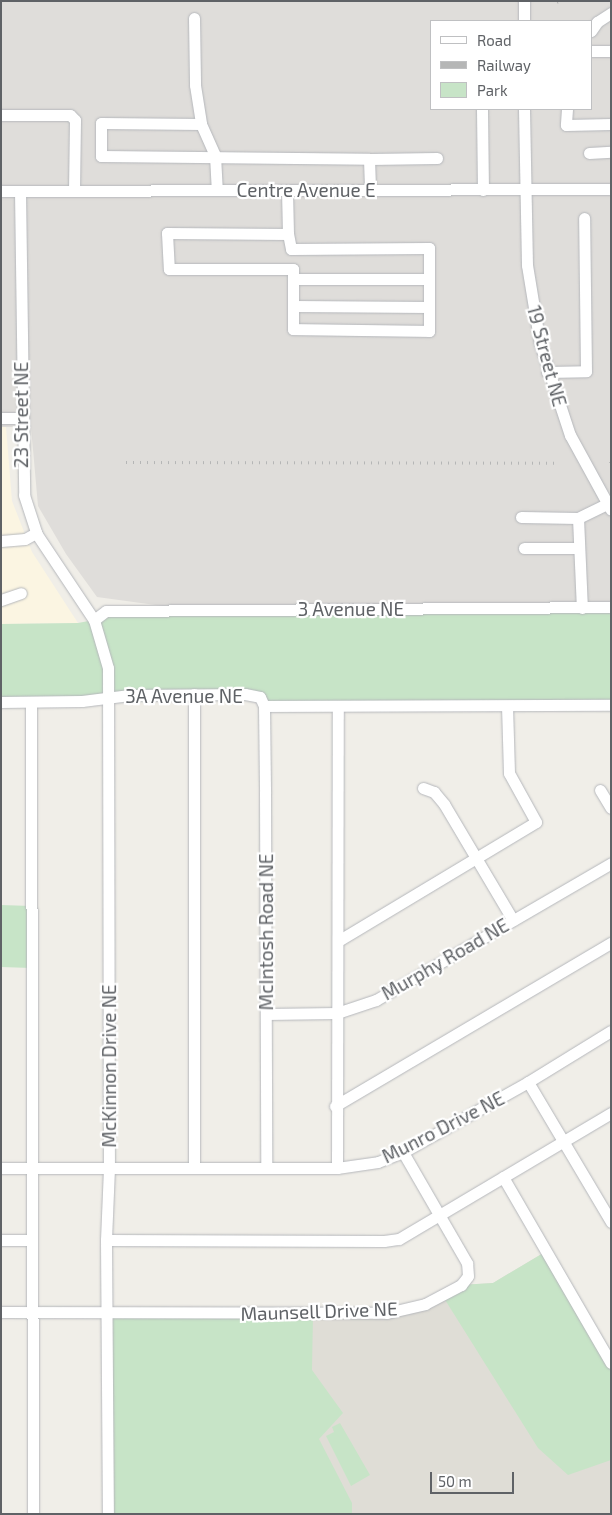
<!DOCTYPE html>
<style>
body{margin:0}
#map{position:relative;width:612px;height:1515px;overflow:hidden;background:#f0eee8;font-family:"Exo 2",sans-serif}
div>[style]{position:absolute}
.commercial>*{inset:0;background:#fbf5e2}
.industrial>*{inset:0;background:#dfddda}
.education>*{inset:0;background:#dfddd6}
.green>*{inset:0;background:#c7e4c7}
.roads{filter:drop-shadow(0 0 1px #b5b7bb) drop-shadow(0 0 1px #b5b7bb)}
.minor>*{height:11px;margin:-5.5px;padding:0 5.5px;transform-origin:5.5px;border-radius:5.5px;background:#fff}
.rail>*{height:3px;margin-top:-1.5px;transform-origin:0;background:repeating-linear-gradient(90deg,#b5b6b6 0 1px,transparent 0 7px)}
span{translate:-50% -50%;white-space:nowrap;text-align:center;line-height:1.15;-webkit-text-stroke:4.5px #fff;paint-order:stroke}
.street-label{font-size:19px;color:#5f6266}
.frame{position:absolute;inset:0;border:2px solid #5f6266;pointer-events:none}
.legend{position:absolute;left:430px;top:20px;width:162px;height:90px;box-sizing:border-box;background:#fff;border:1px solid #bfc0c2;margin:0;padding:6px 9px;list-style:none;font-size:15px;color:#5f6266}
.legend li{display:flex;align-items:center;gap:10px;height:25px}
.legend b{width:25px;border:1px solid #bfc0c2}
.scale{position:absolute;left:430px;top:1472px;width:84px;height:22px;box-sizing:border-box;border:2px solid #5f6266;border-top:0;padding-left:6px;font-size:15px;line-height:18px;white-space:nowrap;color:#5f6266;-webkit-text-stroke:4px #fff;paint-order:stroke}
</style>
<div id="map">
<div class="commercial">
<i style="clip-path:polygon(1px 427px,6px 427px,12px 501px,32px 552px,78px 623px,1px 624px)"></i>
</div>
<div class="industrial">
<i style="clip-path:polygon(evenodd,1px 1px,611px 1px,611px 607px,192px 610px,97px 597px,66px 554px,38px 506px,31px 427px,1px 427px,1px 1px,431px 21px,591px 21px,591px 109px,431px 109px,431px 21px)"></i>
</div>
<div class="education">
<i style="clip-path:polygon(545px 1252px,611px 1363px,611px 1514px,108px 1514px,313px 1314px,387px 1313px,461px 1285px,493px 1283px)"></i>
</div>
<div class="green">
<i style="clip-path:polygon(611px 607px,611px 705px,264px 706px,260px 697px,1px 702px,1px 624px,78px 623px,94px 620px,106px 611px)"></i>
<i style="clip-path:polygon(1px 905px,31px 906px,31px 968px,1px 967px)"></i>
<i style="clip-path:polygon(545px 1252px,611px 1363px,611px 1460px,568px 1475px,538px 1448px,442px 1295px,461px 1285px,493px 1283px)"></i>
<i style="clip-path:polygon(108px 1312px,313px 1314px,312px 1370px,343px 1413px,319px 1439px,352px 1503px,352px 1514px,108px 1514px)"></i>
<i style="clip-path:polygon(340px 1423px,370px 1475px,351px 1486px,326px 1436px,334px 1432px,332px 1427px)"></i>
</div>
<div class="roads">
<div class="minor">
<i style="left:524px;top:1px;width:20px;rotate:90deg"></i>
<i style="left:194px;top:18px;width:67px;rotate:89.1deg"></i>
<i style="left:195px;top:85px;width:39px;rotate:81deg"></i>
<i style="left:201px;top:124px;width:34px;rotate:66deg"></i>
<i style="left:215px;top:155px;width:34px;rotate:87deg"></i>
<i style="left:591px;top:31px;width:11px;rotate:-56deg"></i>
<i style="left:597px;top:22px;width:17px;rotate:-33deg"></i>
<i style="left:591px;top:51px;width:20px"></i>
<i style="left:482px;top:109px;width:81px;rotate:89.3deg"></i>
<i style="left:524px;top:109px;width:156px;rotate:88.9deg"></i>
<i style="left:527px;top:265px;width:80px;rotate:80.7deg"></i>
<i style="left:540px;top:344px;width:96px;rotate:71.8deg"></i>
<i style="left:570px;top:435px;width:85px;rotate:61.3deg"></i>
<i style="left:567px;top:109px;width:16px;rotate:94deg"></i>
<i style="left:566px;top:125px;width:45px;rotate:-1.3deg"></i>
<i style="left:1px;top:115px;width:69px"></i>
<i style="left:70px;top:115px;width:7px;rotate:45deg"></i>
<i style="left:75px;top:120px;width:71px;rotate:90.8deg"></i>
<i style="left:201px;top:124px;width:100px;rotate:-179.4deg"></i>
<i style="left:101px;top:123px;width:33px;rotate:90deg"></i>
<i style="left:101px;top:156px;width:268px;rotate:0.6deg"></i>
<i style="left:369px;top:159px;width:31px;rotate:88deg"></i>
<i style="left:589px;top:153px;width:22px;rotate:-3deg"></i>
<i style="left:369px;top:159px;width:68px;rotate:-0.8deg"></i>
<i style="left:287px;top:190px;width:44px;rotate:88.7deg"></i>
<i style="left:288px;top:234px;width:121px;rotate:-179.5deg"></i>
<i style="left:167px;top:233px;width:36px;rotate:87deg"></i>
<i style="left:169px;top:269px;width:124px"></i>
<i style="left:293px;top:269px;width:60px;rotate:90deg"></i>
<i style="left:293px;top:329px;width:136px;rotate:0.8deg"></i>
<i style="left:429px;top:331px;width:83px;rotate:-90deg"></i>
<i style="left:429px;top:248px;width:138px;rotate:179.6deg"></i>
<i style="left:291px;top:249px;width:15px;rotate:-101deg"></i>
<i style="left:1px;top:191px;width:610px;rotate:-0.19deg"></i>
<i style="left:20px;top:191px;width:304px;rotate:89.2deg"></i>
<i style="left:24px;top:495px;width:40px;rotate:72deg"></i>
<i style="left:36px;top:533px;width:105px;rotate:56.3deg"></i>
<i style="left:94px;top:620px;width:50px;rotate:73.7deg"></i>
<i style="left:108px;top:668px;width:500px;rotate:89.89deg"></i>
<i style="left:109px;top:1168px;width:72px;rotate:92.4deg"></i>
<i style="left:106px;top:1240px;width:274px;rotate:89.6deg"></i>
<i style="left:293px;top:279px;width:136px"></i>
<i style="left:293px;top:306px;width:136px;rotate:0.4deg"></i>
<i style="left:547px;top:372px;width:39px;rotate:-1deg"></i>
<i style="left:586px;top:371px;width:153px;rotate:-90.7deg"></i>
<i style="left:1px;top:418px;width:20px"></i>
<i style="left:521px;top:517px;width:57px;rotate:1deg"></i>
<i style="left:578px;top:518px;width:32px;rotate:-26deg"></i>
<i style="left:578px;top:518px;width:90px;rotate:87.5deg"></i>
<i style="left:1px;top:541px;width:24px;rotate:-5deg"></i>
<i style="left:25px;top:539px;width:13px;rotate:-29deg"></i>
<i style="left:524px;top:548px;width:55px"></i>
<i style="left:1px;top:600px;width:21px;rotate:-19deg"></i>
<i style="left:94px;top:620px;width:15px;rotate:-37deg"></i>
<i style="left:106px;top:611px;width:505px;rotate:-0.45deg"></i>
<i style="left:1px;top:702px;width:81px;rotate:-0.7deg"></i>
<i style="left:82px;top:701px;width:48px;rotate:-7.1deg"></i>
<i style="left:130px;top:695px;width:115px;rotate:-0.5deg"></i>
<i style="left:245px;top:694px;width:15px;rotate:11deg"></i>
<i style="left:260px;top:697px;width:10px;rotate:66deg"></i>
<i style="left:264px;top:706px;width:87px;rotate:89.3deg"></i>
<i style="left:265px;top:793px;width:375px;rotate:89.8deg"></i>
<i style="left:31px;top:702px;width:812px;rotate:89.86deg"></i>
<i style="left:264px;top:706px;width:347px;rotate:-0.2deg"></i>
<i style="left:423px;top:788px;width:12px;rotate:20deg"></i>
<i style="left:434px;top:792px;width:16px;rotate:50deg"></i>
<i style="left:444px;top:804px;width:135px;rotate:59.3deg"></i>
<i style="left:600px;top:790px;width:21px;rotate:59deg"></i>
<i style="left:338px;top:941px;width:231px;rotate:-31deg"></i>
<i style="left:536px;top:822px;width:56px;rotate:-118.9deg"></i>
<i style="left:509px;top:773px;width:67px;rotate:-91.7deg"></i>
<i style="left:266px;top:1014px;width:71px;rotate:-0.8deg"></i>
<i style="left:337px;top:1013px;width:41px;rotate:-18.4deg"></i>
<i style="left:376px;top:1000px;width:272px;rotate:-30.2deg"></i>
<i style="left:528px;top:1082px;width:163px;rotate:59.3deg"></i>
<i style="left:335px;top:1106px;width:321px;rotate:-30.6deg"></i>
<i style="left:1px;top:1168px;width:336px"></i>
<i style="left:337px;top:1168px;width:41px;rotate:-8.3deg"></i>
<i style="left:378px;top:1162px;width:27px;rotate:-22deg"></i>
<i style="left:403px;top:1152px;width:143px;rotate:-29.2deg"></i>
<i style="left:528px;top:1082px;width:97px;rotate:-31.6deg"></i>
<i style="left:194px;top:1168px;width:474px;rotate:-90deg"></i>
<i style="left:337px;top:1168px;width:461px;rotate:-89.9deg"></i>
<i style="left:503px;top:1177px;width:215px;rotate:59.9deg"></i>
<i style="left:1px;top:1240px;width:31px"></i>
<i style="left:106px;top:1240px;width:278px;rotate:0.2deg"></i>
<i style="left:384px;top:1241px;width:15px;rotate:-8deg"></i>
<i style="left:399px;top:1239px;width:247px;rotate:-30.7deg"></i>
<i style="left:1px;top:1312px;width:386px;rotate:0.1deg"></i>
<i style="left:387px;top:1313px;width:39px;rotate:-13deg"></i>
<i style="left:425px;top:1304px;width:41px;rotate:-27.8deg"></i>
<i style="left:461px;top:1285px;width:11px;rotate:-52deg"></i>
<i style="left:468px;top:1276px;width:13px;rotate:-94deg"></i>
<i style="left:467px;top:1263px;width:128px;rotate:-120deg"></i>
</div>
</div>
<div class="rail">
<i style="left:557px;top:2px;width:2px;rotate:-27deg"></i>
<i style="left:126px;top:462px;width:434px;rotate:0.1deg"></i>
<i style="left:610px;top:463px;width:1px;rotate:-45deg"></i>
</div>
<div class="street-label">
<span style="left:306px;top:190px">Centre Avenue E</span>
<span style="left:547px;top:356px;rotate:75deg">19 Street NE</span>
<span style="left:21px;top:415px;rotate:-90deg">23 Street NE</span>
<span style="left:351px;top:609px">3 Avenue NE</span>
<span style="left:184px;top:696px">3A Avenue NE</span>
<span style="left:266px;top:932px;rotate:-90deg">McIntosh Road NE</span>
<span style="left:445px;top:959px;rotate:-30deg">Murphy Road NE</span>
<span style="left:109px;top:1066px;rotate:-90deg">McKinnon Drive NE</span>
<span style="left:443px;top:1127px;rotate:-27deg">Munro Drive NE</span>
<span style="left:319px;top:1311px;rotate:-2deg">Maunsell Drive NE</span>
</div>
<div class="frame"></div>
<ul class="legend">
<li><b style="height:6px;background:#fff"></b>Road</li>
<li><b style="height:6px;background:#b5b6b6"></b>Railway</li>
<li><b style="height:14px;background:#c7e4c7"></b>Park</li>
</ul>
<div class="scale">50 m</div>
</div>
